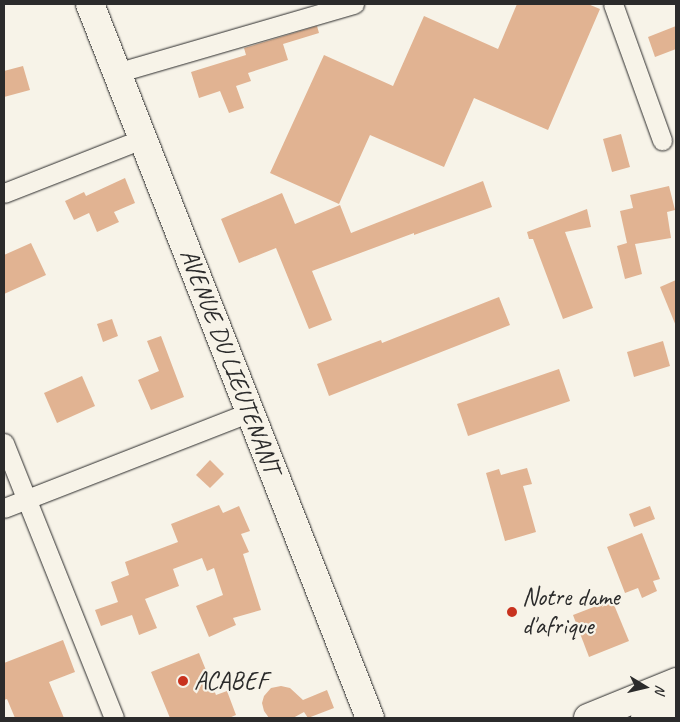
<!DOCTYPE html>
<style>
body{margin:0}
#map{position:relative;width:680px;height:722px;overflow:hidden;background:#f7f3e8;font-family:Caveat,sans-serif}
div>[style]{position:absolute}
.building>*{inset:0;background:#e1b392}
.roads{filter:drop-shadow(0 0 1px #2b2b2b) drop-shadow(0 0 1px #2b2b2b)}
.street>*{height:19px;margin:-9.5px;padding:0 9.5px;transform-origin:9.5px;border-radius:9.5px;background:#f7f3e8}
.primary>*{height:28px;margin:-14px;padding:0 14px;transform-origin:14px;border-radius:14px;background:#f7f3e8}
.dots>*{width:14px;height:14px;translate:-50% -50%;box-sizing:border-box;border:2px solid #f7f3e8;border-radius:50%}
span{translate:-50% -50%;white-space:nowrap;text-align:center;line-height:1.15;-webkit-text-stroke:4.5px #f7f3e8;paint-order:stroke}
.street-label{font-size:25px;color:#2b2b2b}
.poi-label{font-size:25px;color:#2b2b2b}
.left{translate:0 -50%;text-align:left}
.frame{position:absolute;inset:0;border:5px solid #2b2b2b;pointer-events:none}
.north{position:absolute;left:620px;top:662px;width:50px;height:50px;-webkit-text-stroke:4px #f7f3e8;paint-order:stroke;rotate:99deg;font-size:14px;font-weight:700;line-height:20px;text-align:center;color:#2b2b2b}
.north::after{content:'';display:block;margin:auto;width:18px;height:22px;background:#2b2b2b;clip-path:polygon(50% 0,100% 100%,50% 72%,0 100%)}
</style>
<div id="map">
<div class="building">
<i style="clip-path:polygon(517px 4px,588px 4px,600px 9px,548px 130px,474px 98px,444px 167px,370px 135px,339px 204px,270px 173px,324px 55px,393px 86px,424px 16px,498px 49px)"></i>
<i style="clip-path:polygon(317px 26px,319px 33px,283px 44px,288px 60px,248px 73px,251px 81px,236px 86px,244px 108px,229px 113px,220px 91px,199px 98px,191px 72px,246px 55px,244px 48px)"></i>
<i style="clip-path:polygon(676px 26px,676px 49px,655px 57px,648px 37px)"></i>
<i style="clip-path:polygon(23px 66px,30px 90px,4px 97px,4px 71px)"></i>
<i style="clip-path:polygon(621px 134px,630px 167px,612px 172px,603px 139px)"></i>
<i style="clip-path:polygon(125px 178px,135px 203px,114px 212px,119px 222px,97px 232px,89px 213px,74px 220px,65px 201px,84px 192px,86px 196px)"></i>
<i style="clip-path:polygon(483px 181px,492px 207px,414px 235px,414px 233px,312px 271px,332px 320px,309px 329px,276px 248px,239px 263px,221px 219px,282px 193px,295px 224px,340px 205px,351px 233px)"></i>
<i style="clip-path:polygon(669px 186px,675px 210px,667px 212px,671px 238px,635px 244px,642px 274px,625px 279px,617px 246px,627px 243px,620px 211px,633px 208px,630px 195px)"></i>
<i style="clip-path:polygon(587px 209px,591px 227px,565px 232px,593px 308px,563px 319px,533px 239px,529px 239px,527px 232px)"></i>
<i style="clip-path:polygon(31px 243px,46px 275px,4px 294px,4px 255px)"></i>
<i style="clip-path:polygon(676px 280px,676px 326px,660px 287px)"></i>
<i style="clip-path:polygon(499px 297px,510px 325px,329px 396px,317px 364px,381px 340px,382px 343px)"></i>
<i style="clip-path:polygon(112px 319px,118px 336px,103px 342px,97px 324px)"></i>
<i style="clip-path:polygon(161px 336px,184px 397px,151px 410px,138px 380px,159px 371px,147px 341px)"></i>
<i style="clip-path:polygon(663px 341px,670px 366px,634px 377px,627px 352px)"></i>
<i style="clip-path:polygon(559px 369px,570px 401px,468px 436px,457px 404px)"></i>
<i style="clip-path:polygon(82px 376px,95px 406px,57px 423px,44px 393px)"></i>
<i style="clip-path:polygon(210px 460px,224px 474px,210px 488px,196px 475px)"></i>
<i style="clip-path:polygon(527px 468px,532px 484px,523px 486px,536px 532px,505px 541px,486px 473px,499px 469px,501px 475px)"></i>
<i style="clip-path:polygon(219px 505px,223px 513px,239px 506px,250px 531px,241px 534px,249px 552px,243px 554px,261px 610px,233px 618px,236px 625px,209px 637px,196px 606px,223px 595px,214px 568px,207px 571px,202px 558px,173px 569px,179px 586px,145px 599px,157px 628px,139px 635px,132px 615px,101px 626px,95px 610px,118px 602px,111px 582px,129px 575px,125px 562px,178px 542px,171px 524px)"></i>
<i style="clip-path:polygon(650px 506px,655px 519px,634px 527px,629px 514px)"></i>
<i style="clip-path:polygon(642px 533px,660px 579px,653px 581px,657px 591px,642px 598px,638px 588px,625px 593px,607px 547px)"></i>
<i style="clip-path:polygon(612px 600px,629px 641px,589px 657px,573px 615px)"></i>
<i style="clip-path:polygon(63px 640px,75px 672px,49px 682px,64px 718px,15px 718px,7px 699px,4px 700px,4px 663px)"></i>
<i style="clip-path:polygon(199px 653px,216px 695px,227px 691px,236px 715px,229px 718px,170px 718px,151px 672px)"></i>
<i style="clip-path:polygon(281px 686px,290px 688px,303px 700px,327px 690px,334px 708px,308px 718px,304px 712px,293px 718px,269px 718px,264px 711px,262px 703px,264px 696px,271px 688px)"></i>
</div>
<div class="roads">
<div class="street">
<i style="left:613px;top:4px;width:145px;rotate:70.2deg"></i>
<i style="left:116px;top:73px;width:248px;rotate:-16.2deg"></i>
<i style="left:4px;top:193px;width:150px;rotate:-21.4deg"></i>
<i style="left:4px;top:443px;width:296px;rotate:68.2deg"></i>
<i style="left:4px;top:508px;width:264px;rotate:-21.3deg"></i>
</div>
<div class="primary">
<i style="left:90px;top:4px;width:767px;rotate:68.59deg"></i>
<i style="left:588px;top:718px;width:95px;rotate:-22.2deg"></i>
<i style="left:645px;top:718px;width:33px;rotate:-21deg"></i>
</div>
</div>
<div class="dots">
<i style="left:512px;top:612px;background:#c8321e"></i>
<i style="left:183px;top:681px;background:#c8321e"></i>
</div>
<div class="street-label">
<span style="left:230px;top:361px;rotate:69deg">AVENUE DU LIEUTENANT</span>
</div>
<div class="poi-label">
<span class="left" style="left:522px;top:612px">Notre dame<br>d'afrique</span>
<span class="left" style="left:194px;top:681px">ACABEF</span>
</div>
<div class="frame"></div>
<div class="north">N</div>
</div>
